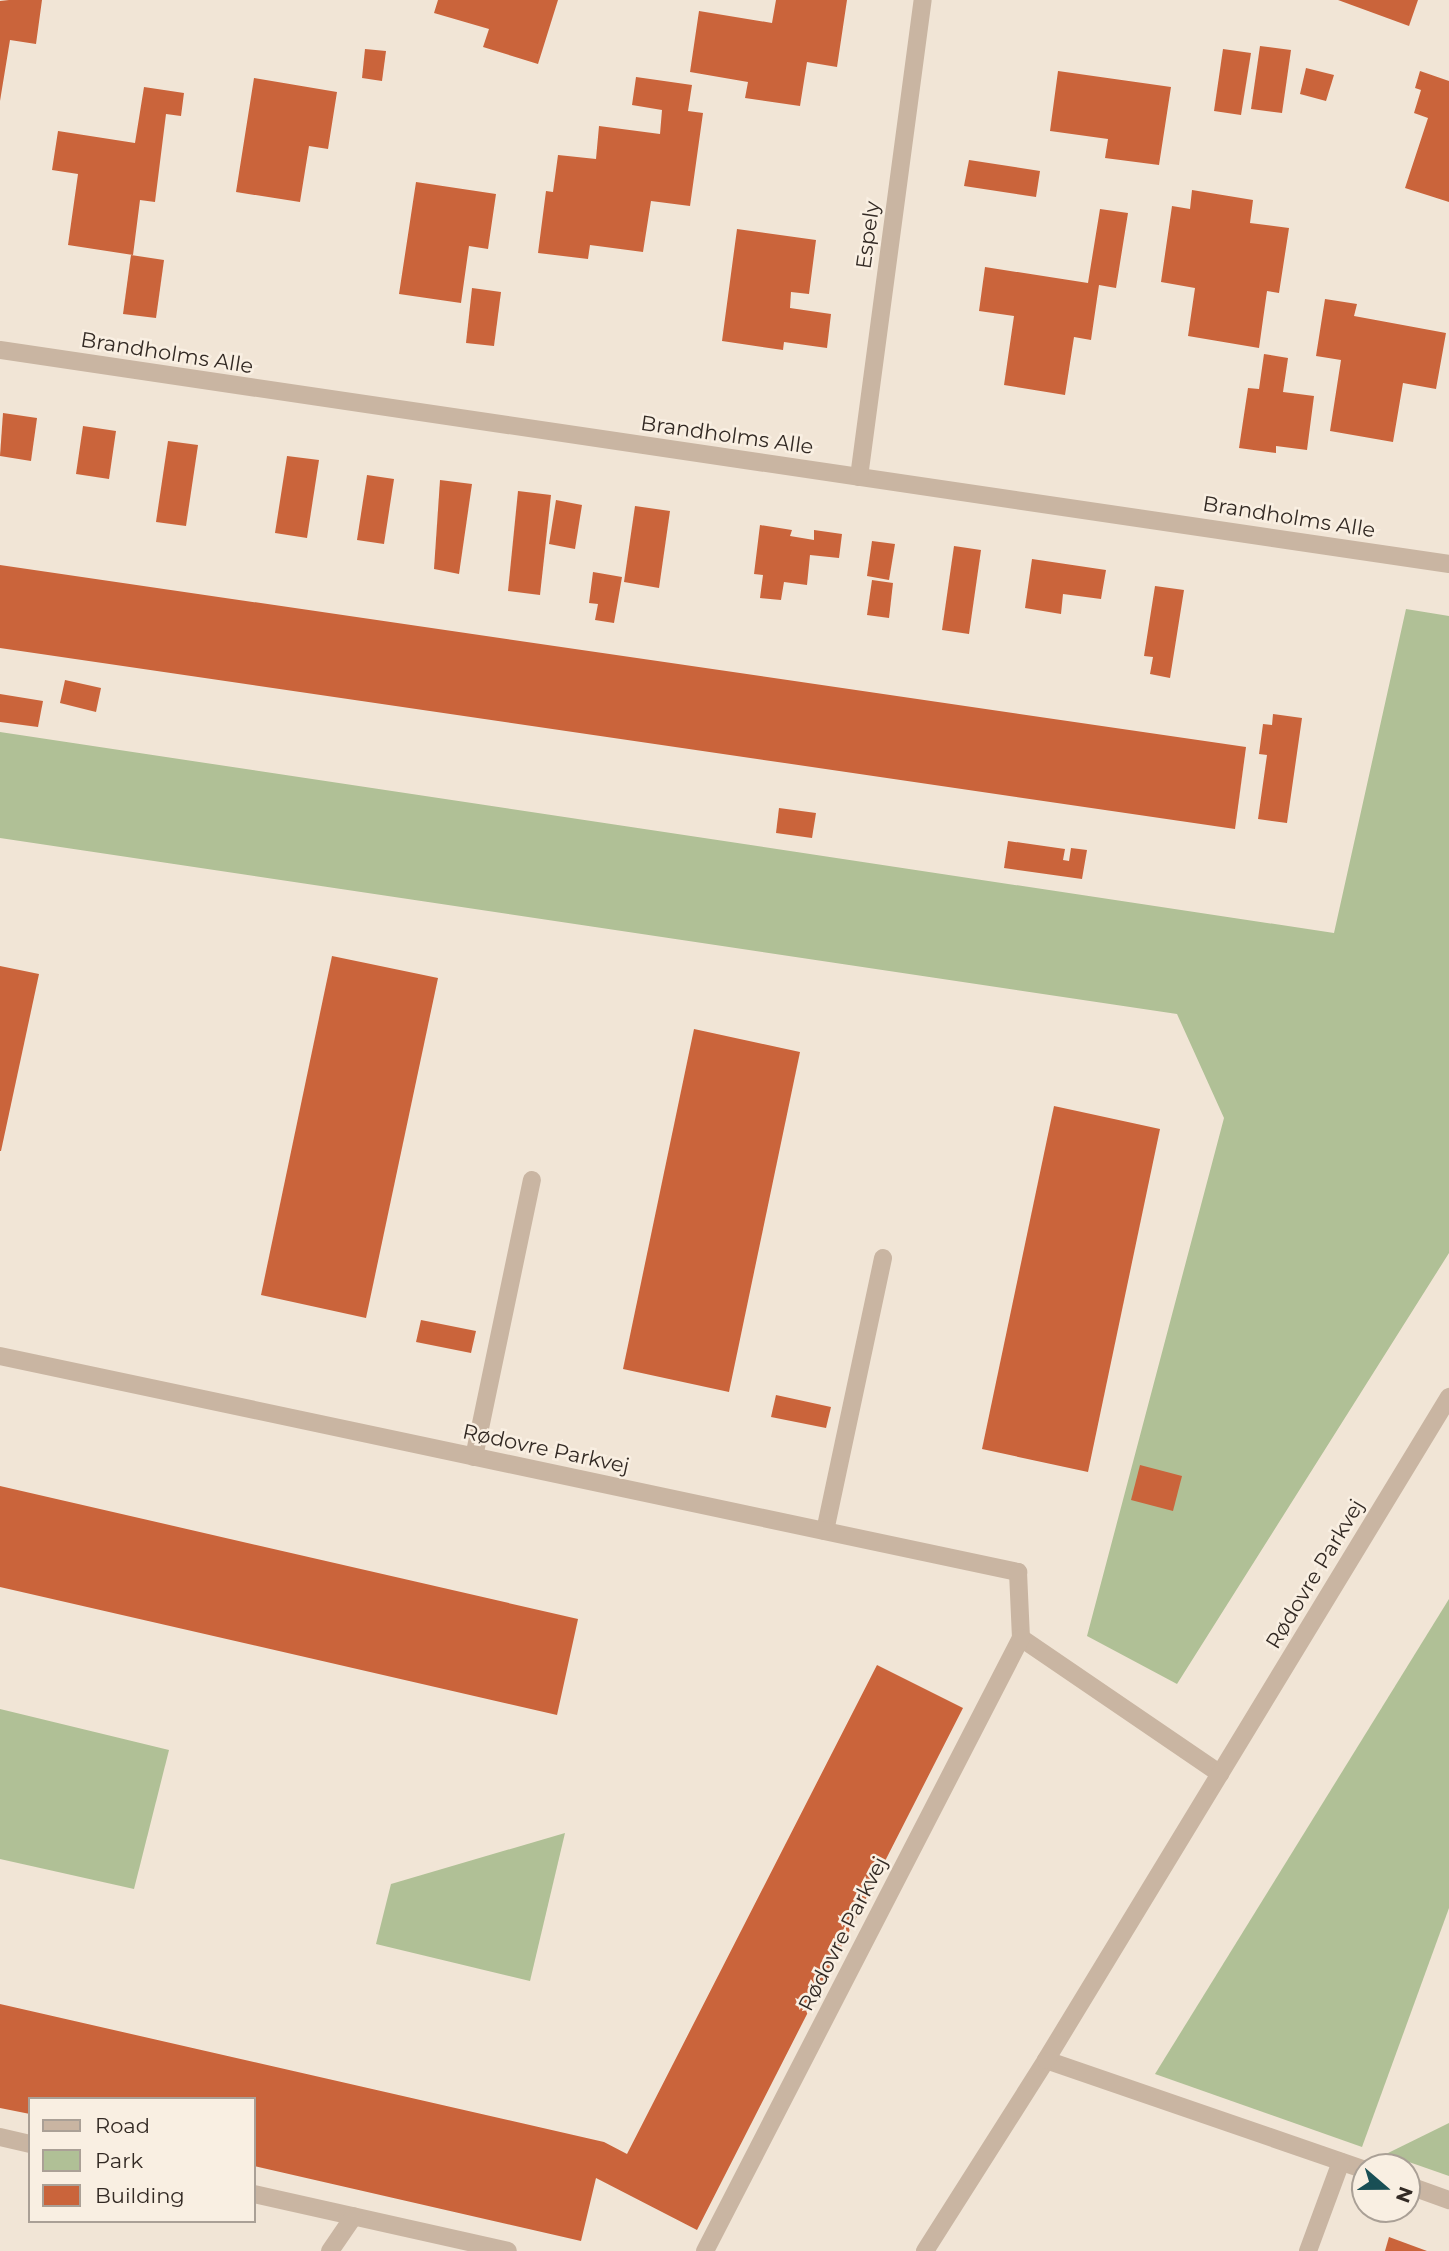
<!DOCTYPE html>
<meta charset="utf-8">
<style>
body{margin:0}
#map{position:relative;width:1449px;height:2251px;overflow:hidden;background:#f1e5d6;font-family:Montserrat,sans-serif}
div>[style]{position:absolute}
.green>*{inset:0;background:#b0c096}
.building>*{inset:0;background:#ca643b}
.service>*{height:18px;margin:-9px;padding:0 9px;transform-origin:9px;border-radius:9px;background:#c9b5a2}
.minor>*{height:18px;margin:-9px;padding:0 9px;transform-origin:9px;border-radius:9px;background:#c9b5a2}
.tertiary>*{height:18px;margin:-9px;padding:0 9px;transform-origin:9px;border-radius:9px;background:#c9b5a2}
span{translate:-50% -50%;white-space:nowrap;text-align:center;line-height:1.15;-webkit-text-stroke:5px #f9efe2;paint-order:stroke}
.street-label{font-size:21px;color:#332a24}
.legend{position:absolute;left:28px;top:2097px;width:228px;height:126px;box-sizing:border-box;background:#f9efe2;border:2px solid #aaa096;margin:0;padding:9px 12px;list-style:none;font-size:21px;color:#332a24}
.legend li{display:flex;align-items:center;gap:14px;height:35px}
.legend b{width:35px;border:2px solid #aaa096}
.north{position:absolute;left:1351px;top:2153px;width:70px;height:70px;box-sizing:border-box;background:#f9efe2;border:2px solid #aaa096;border-radius:50%;rotate:110deg;font-size:19px;font-weight:700;line-height:28px;text-align:center;color:#332a24}
.north::after{content:'';display:block;margin:auto;width:24px;height:32px;background:#194f55;clip-path:polygon(50% 0,100% 100%,50% 72%,0 100%)}
</style>
<div id="map">
<div class="green">
<i style="clip-path:polygon(1406px 609px,1449px 616px,1449px 1253px,1177px 1684px,1087px 1636px,1224px 1118px,1177px 1014px,0 838px,0 732px,1334px 933px)"></i>
<i style="clip-path:polygon(1449px 1599px,1449px 1908px,1362px 2147px,1155px 2074px)"></i>
<i style="clip-path:polygon(0 1709px,169px 1750px,134px 1889px,0 1859px)"></i>
<i style="clip-path:polygon(565px 1833px,530px 1981px,376px 1944px,391px 1884px)"></i>
<i style="clip-path:polygon(1449px 2123px,1449px 2176px,1386px 2154px)"></i>
</div>
<div class="building">
<i style="clip-path:polygon(9px 0,42px 0,36px 44px,10px 40px,0 101px,0 1px)"></i>
<i style="clip-path:polygon(438px 0,558px 0,538px 64px,483px 47px,489px 29px,434px 13px)"></i>
<i style="clip-path:polygon(776px 0,847px 0,837px 67px,807px 62px,800px 106px,745px 98px,748px 82px,690px 72px,699px 11px,772px 23px)"></i>
<i style="clip-path:polygon(1338px 0,1418px 0,1409px 26px)"></i>
<i style="clip-path:polygon(1260px 46px,1291px 50px,1282px 113px,1251px 109px)"></i>
<i style="clip-path:polygon(365px 49px,386px 51px,382px 81px,362px 78px)"></i>
<i style="clip-path:polygon(1223px 49px,1251px 53px,1241px 115px,1214px 111px)"></i>
<i style="clip-path:polygon(1306px 68px,1334px 75px,1326px 101px,1300px 94px)"></i>
<i style="clip-path:polygon(1058px 71px,1171px 87px,1159px 165px,1105px 158px,1108px 139px,1050px 131px)"></i>
<i style="clip-path:polygon(1420px 71px,1449px 81px,1449px 202px,1405px 188px,1428px 118px,1414px 113px,1421px 90px,1415px 88px)"></i>
<i style="clip-path:polygon(636px 77px,692px 85px,688px 111px,703px 113px,690px 206px,651px 201px,643px 252px,590px 245px,588px 259px,538px 253px,546px 191px,553px 192px,558px 155px,596px 159px,599px 126px,660px 134px,662px 110px,632px 105px)"></i>
<i style="clip-path:polygon(254px 78px,337px 92px,328px 149px,309px 146px,300px 202px,236px 192px)"></i>
<i style="clip-path:polygon(144px 87px,184px 93px,181px 116px,166px 114px,155px 202px,140px 200px,133px 255px,68px 245px,78px 174px,52px 170px,58px 131px,135px 143px)"></i>
<i style="clip-path:polygon(969px 160px,1040px 171px,1036px 197px,964px 186px)"></i>
<i style="clip-path:polygon(416px 182px,496px 194px,488px 249px,469px 246px,461px 303px,399px 294px)"></i>
<i style="clip-path:polygon(1192px 190px,1253px 200px,1250px 223px,1289px 228px,1279px 293px,1267px 291px,1259px 348px,1188px 336px,1195px 288px,1161px 282px,1172px 206px,1190px 209px)"></i>
<i style="clip-path:polygon(1100px 209px,1128px 213px,1116px 288px,1099px 285px,1091px 340px,1074px 337px,1065px 395px,1004px 385px,1014px 316px,979px 311px,985px 267px,1088px 283px)"></i>
<i style="clip-path:polygon(737px 229px,816px 240px,809px 294px,791px 292px,790px 308px,831px 314px,827px 348px,784px 342px,783px 350px,722px 341px)"></i>
<i style="clip-path:polygon(131px 255px,164px 260px,156px 318px,123px 314px)"></i>
<i style="clip-path:polygon(472px 288px,501px 292px,494px 346px,466px 343px)"></i>
<i style="clip-path:polygon(1325px 299px,1357px 304px,1354px 316px,1446px 333px,1436px 389px,1403px 383px,1393px 442px,1330px 431px,1341px 360px,1316px 356px)"></i>
<i style="clip-path:polygon(1264px 354px,1288px 358px,1283px 392px,1314px 396px,1307px 450px,1276px 446px,1276px 453px,1239px 448px,1248px 388px,1259px 389px)"></i>
<i style="clip-path:polygon(3px 413px,37px 418px,31px 461px,0 456px)"></i>
<i style="clip-path:polygon(83px 426px,116px 431px,109px 479px,76px 474px)"></i>
<i style="clip-path:polygon(168px 441px,198px 445px,186px 526px,156px 522px)"></i>
<i style="clip-path:polygon(287px 456px,319px 460px,307px 538px,275px 533px)"></i>
<i style="clip-path:polygon(367px 475px,394px 479px,384px 544px,357px 540px)"></i>
<i style="clip-path:polygon(440px 480px,472px 484px,459px 574px,434px 569px)"></i>
<i style="clip-path:polygon(518px 491px,551px 495px,540px 595px,508px 591px)"></i>
<i style="clip-path:polygon(556px 500px,582px 505px,575px 549px,549px 544px)"></i>
<i style="clip-path:polygon(635px 506px,670px 511px,659px 588px,624px 582px)"></i>
<i style="clip-path:polygon(760px 525px,792px 530px,790px 536px,814px 540px,814px 530px,842px 534px,839px 558px,810px 555px,807px 585px,784px 582px,781px 600px,760px 598px,763px 575px,754px 574px)"></i>
<i style="clip-path:polygon(872px 541px,895px 544px,889px 580px,867px 576px)"></i>
<i style="clip-path:polygon(954px 546px,981px 550px,969px 634px,942px 630px)"></i>
<i style="clip-path:polygon(1032px 559px,1106px 570px,1101px 599px,1063px 594px,1061px 614px,1025px 608px)"></i>
<i style="clip-path:polygon(0 565px,1246px 747px,1235px 829px,0 648px)"></i>
<i style="clip-path:polygon(593px 572px,622px 577px,614px 623px,595px 620px,598px 604px,589px 603px)"></i>
<i style="clip-path:polygon(872px 580px,893px 583px,889px 618px,867px 615px)"></i>
<i style="clip-path:polygon(1155px 586px,1184px 590px,1170px 678px,1150px 674px,1153px 657px,1144px 656px)"></i>
<i style="clip-path:polygon(65px 680px,101px 688px,96px 712px,60px 703px)"></i>
<i style="clip-path:polygon(0 694px,43px 701px,38px 727px,0 722px)"></i>
<i style="clip-path:polygon(1273px 714px,1302px 718px,1287px 823px,1258px 819px,1267px 755px,1259px 754px,1263px 724px,1272px 725px)"></i>
<i style="clip-path:polygon(779px 808px,816px 813px,812px 838px,776px 833px)"></i>
<i style="clip-path:polygon(1008px 841px,1065px 849px,1063px 860px,1069px 861px,1071px 848px,1087px 850px,1082px 879px,1004px 868px)"></i>
<i style="clip-path:polygon(332px 956px,438px 978px,366px 1318px,261px 1295px)"></i>
<i style="clip-path:polygon(0 966px,39px 974px,1px 1151px,0 1151px)"></i>
<i style="clip-path:polygon(694px 1029px,800px 1052px,729px 1392px,623px 1369px)"></i>
<i style="clip-path:polygon(1054px 1106px,1160px 1129px,1088px 1472px,982px 1449px)"></i>
<i style="clip-path:polygon(421px 1320px,476px 1331px,471px 1353px,416px 1342px)"></i>
<i style="clip-path:polygon(776px 1395px,831px 1407px,826px 1428px,771px 1417px)"></i>
<i style="clip-path:polygon(1140px 1465px,1182px 1476px,1173px 1511px,1131px 1500px)"></i>
<i style="clip-path:polygon(0 1486px,578px 1619px,557px 1715px,0 1587px)"></i>
<i style="clip-path:polygon(877px 1665px,963px 1708px,697px 2230px,596px 2178px,581px 2241px,254px 2166px,254px 2099px,30px 2099px,30px 2114px,0 2108px,0 2004px,604px 2142px,627px 2154px)"></i>
<i style="clip-path:polygon(1389px 2237px,1427px 2251px,1385px 2251px)"></i>
</div>
<div class="service">
<i style="left:474px;top:1457px;width:283px;rotate:-78.2deg"></i>
<i style="left:825px;top:1531px;width:279px;rotate:-78deg"></i>
</div>
<div class="minor">
<i style="left:0;top:350px;width:1465px;rotate:8.4deg"></i>
<i style="left:859px;top:477px;width:481px;rotate:-82.4deg"></i>
<i style="left:0;top:1356px;width:1041px;rotate:11.98deg"></i>
<i style="left:1018px;top:1572px;width:66px;rotate:87.4deg"></i>
<i style="left:1021px;top:1638px;width:241px;rotate:34.3deg"></i>
<i style="left:1046px;top:2060px;width:337px;rotate:19deg"></i>
<i style="left:0;top:2137px;width:31px;rotate:13deg"></i>
<i style="left:1407px;top:2185px;width:45px;rotate:19.7deg"></i>
<i style="left:254px;top:2194px;width:260px;rotate:12.6deg"></i>
<i style="left:330px;top:2251px;width:42px;rotate:-55.6deg"></i>
<i style="left:705px;top:2251px;width:690px;rotate:-62.73deg"></i>
<i style="left:1308px;top:2251px;width:95px;rotate:-69.7deg"></i>
</div>
<div class="tertiary">
<i style="left:925px;top:2251px;width:226px;rotate:-57.6deg"></i>
<i style="left:1046px;top:2060px;width:776px;rotate:-58.71deg"></i>
</div>
<div class="street-label">
<span style="left:868px;top:235px;rotate:-82deg">Espely</span>
<span style="left:167px;top:353px;rotate:9deg">Brandholms Alle</span>
<span style="left:727px;top:435px;rotate:8deg">Brandholms Alle</span>
<span style="left:1289px;top:517px;rotate:9deg">Brandholms Alle</span>
<span style="left:546px;top:1449px;rotate:12deg">Rødovre Parkvej</span>
<span style="left:1315px;top:1574px;rotate:-59deg">Rødovre Parkvej</span>
<span style="left:843px;top:1934px;rotate:-63deg">Rødovre Parkvej</span>
</div>
<ul class="legend">
<li><b style="height:9px;background:#c9b5a2"></b>Road</li>
<li><b style="height:19px;background:#b0c096"></b>Park</li>
<li><b style="height:19px;background:#ca643b"></b>Building</li>
</ul>
<div class="north">N</div>
</div>
